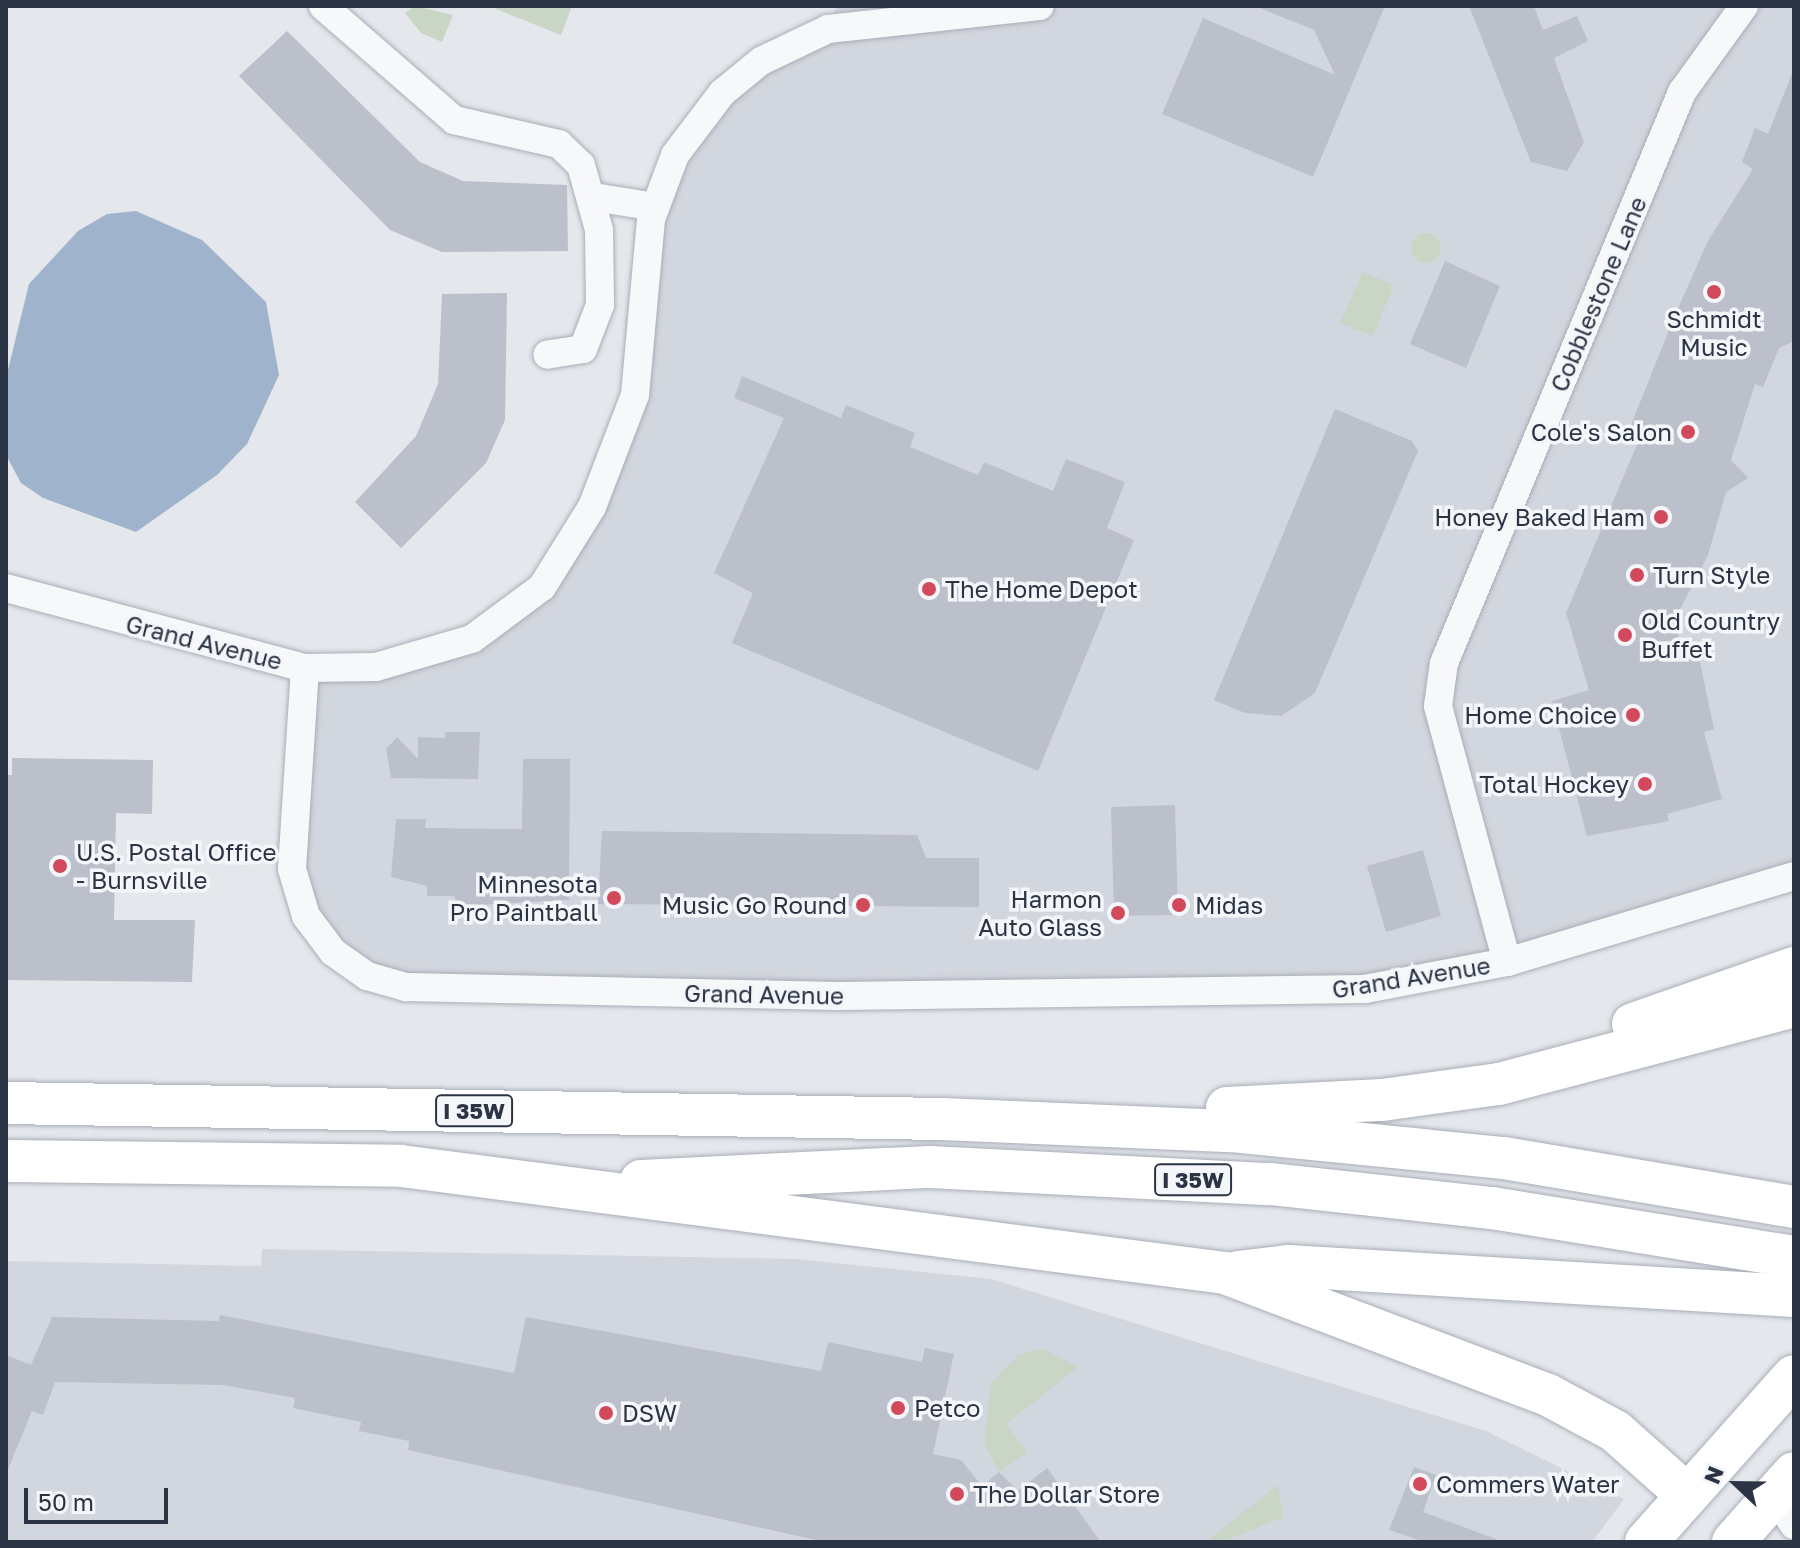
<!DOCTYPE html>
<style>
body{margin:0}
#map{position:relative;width:1800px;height:1548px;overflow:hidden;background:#e4e7ec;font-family:"Golos Text",sans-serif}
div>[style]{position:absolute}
.built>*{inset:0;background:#d2d6de}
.green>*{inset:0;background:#c9d6c5}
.round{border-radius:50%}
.water>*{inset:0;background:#9fb4cc}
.building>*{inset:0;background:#bbc0ca}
.roads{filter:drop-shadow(0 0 2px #a9aeb7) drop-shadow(0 0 2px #a9aeb7)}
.minor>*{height:28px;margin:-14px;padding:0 14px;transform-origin:14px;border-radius:14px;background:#f7f8fa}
.highway>*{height:42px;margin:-21px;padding:0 21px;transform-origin:21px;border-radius:21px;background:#fff}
.dots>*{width:22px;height:22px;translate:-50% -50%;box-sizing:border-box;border:4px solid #f4f6f9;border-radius:50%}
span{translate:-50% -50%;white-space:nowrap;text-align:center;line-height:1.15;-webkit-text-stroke:7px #f4f6f9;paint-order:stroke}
.shield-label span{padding:2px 6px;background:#f4f6f9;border:2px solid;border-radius:6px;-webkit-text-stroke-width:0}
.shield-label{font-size:22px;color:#2b3445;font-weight:700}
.street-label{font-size:24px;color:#2b3445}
.poi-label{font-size:24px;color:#2b3445}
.right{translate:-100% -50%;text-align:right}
.left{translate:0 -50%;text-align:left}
.frame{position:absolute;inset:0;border:8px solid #2b3445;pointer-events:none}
.north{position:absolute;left:1696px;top:1444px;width:80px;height:80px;-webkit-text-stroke:6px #f4f6f9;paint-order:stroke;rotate:292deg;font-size:22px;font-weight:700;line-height:32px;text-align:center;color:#2b3445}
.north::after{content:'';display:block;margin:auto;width:28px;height:36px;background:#2b3445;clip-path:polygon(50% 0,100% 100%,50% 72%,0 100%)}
.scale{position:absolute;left:24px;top:1488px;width:144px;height:36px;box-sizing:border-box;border:4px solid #2b3445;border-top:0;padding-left:10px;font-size:24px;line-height:28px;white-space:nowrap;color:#2b3445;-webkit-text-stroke:6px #f4f6f9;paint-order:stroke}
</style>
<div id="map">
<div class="built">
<i style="clip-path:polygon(837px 6px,1794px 6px,1794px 876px,1365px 989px,406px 987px,306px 916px,305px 668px,376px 667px,510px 615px,627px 424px,645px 269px,704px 114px,828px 29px)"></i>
<i style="clip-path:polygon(262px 1249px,796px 1259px,991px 1279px,1486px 1431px,1624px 1499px,1592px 1542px,6px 1542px,6px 1261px,261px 1266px)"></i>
</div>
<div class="green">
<i style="clip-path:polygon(415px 6px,453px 15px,442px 42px,421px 33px,405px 13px)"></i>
<i style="clip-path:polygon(489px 6px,572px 6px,561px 35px)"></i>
<i class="round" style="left:1411px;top:233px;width:30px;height:30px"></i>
<i style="clip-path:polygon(1363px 272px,1394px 285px,1373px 336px,1340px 323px)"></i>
<i style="clip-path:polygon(1043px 1349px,1078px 1367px,1006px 1424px,1027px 1452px,999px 1472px,984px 1443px,991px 1383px,1018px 1355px)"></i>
<i style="clip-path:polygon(1278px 1485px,1283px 1517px,1223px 1542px,1205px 1542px)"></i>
</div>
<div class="water">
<i style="clip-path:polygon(136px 211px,202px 240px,266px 302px,279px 375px,247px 444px,217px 475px,136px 532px,43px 498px,21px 483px,6px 455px,6px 378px,29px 284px,78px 231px,107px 214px)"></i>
</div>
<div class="building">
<i style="clip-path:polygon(1255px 6px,1385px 6px,1313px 177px,1162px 114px,1203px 18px,1335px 75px,1314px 30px)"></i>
<i style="clip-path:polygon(1469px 6px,1534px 6px,1543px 30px,1577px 16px,1588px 41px,1554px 58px,1584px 142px,1567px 171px,1531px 162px)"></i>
<i style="clip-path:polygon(287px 31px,420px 162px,463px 181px,567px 185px,568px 251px,442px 252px,390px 230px,239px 76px)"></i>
<i style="clip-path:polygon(1793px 71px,1794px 341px,1779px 348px,1763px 387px,1755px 384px,1731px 460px,1748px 478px,1726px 492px,1708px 555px,1675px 619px,1681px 649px,1700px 662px,1714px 729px,1704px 732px,1722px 799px,1667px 814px,1669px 821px,1587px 836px,1552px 701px,1589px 690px,1566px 613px,1641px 435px,1629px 430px,1675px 315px,1708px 241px,1753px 169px,1742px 162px,1755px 128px,1768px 134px)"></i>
<i style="clip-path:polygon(1445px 261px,1500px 286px,1466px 368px,1410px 344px)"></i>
<i style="clip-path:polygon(507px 293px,505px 420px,486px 463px,401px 548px,355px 502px,416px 436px,438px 384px,442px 294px)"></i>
<i style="clip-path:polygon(742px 376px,841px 418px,846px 405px,915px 433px,910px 447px,978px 475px,984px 462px,1053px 491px,1066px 459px,1125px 482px,1107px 528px,1134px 540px,1038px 771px,732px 643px,753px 593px,714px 573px,784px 418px,734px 398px)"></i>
<i style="clip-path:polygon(1335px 409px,1412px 441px,1418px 451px,1315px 693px,1281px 716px,1245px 713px,1214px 700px)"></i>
<i style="clip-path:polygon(445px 732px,480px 732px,478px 779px,391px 778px,386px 749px,397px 737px,418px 759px,418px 737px,445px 738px)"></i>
<i style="clip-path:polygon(12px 758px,153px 760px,152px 814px,116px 813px,114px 920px,195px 920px,192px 982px,6px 980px,6px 775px,12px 775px)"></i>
<i style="clip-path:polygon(523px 759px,570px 759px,569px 900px,456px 906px,455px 896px,427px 896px,427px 886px,391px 877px,396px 819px,426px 819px,425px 828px,522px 829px)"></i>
<i style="clip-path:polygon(1175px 805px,1178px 915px,1114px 916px,1111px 807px)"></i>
<i style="clip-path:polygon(602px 831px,917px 835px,926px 858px,979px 858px,979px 907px,598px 904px)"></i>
<i style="clip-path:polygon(1423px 850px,1441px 916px,1386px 932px,1367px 866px)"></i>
<i style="clip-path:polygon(220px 1315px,514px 1373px,526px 1317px,821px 1371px,828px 1342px,922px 1362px,925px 1348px,954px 1354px,933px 1454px,961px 1460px,982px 1486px,999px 1472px,1018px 1491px,1047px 1468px,1101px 1542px,825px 1542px,408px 1450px,409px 1441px,359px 1431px,361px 1422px,293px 1408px,295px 1398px,223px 1385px,55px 1382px,43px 1415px,32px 1411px,6px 1474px,6px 1355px,31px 1365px,52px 1317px,219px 1321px)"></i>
<i style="clip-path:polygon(1414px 1467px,1436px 1475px,1423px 1512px,1504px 1542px,1422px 1541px,1389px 1530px)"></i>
</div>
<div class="roads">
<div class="minor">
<i style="left:323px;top:6px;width:174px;rotate:41deg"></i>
<i style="left:454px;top:120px;width:108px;rotate:12.9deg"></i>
<i style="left:559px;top:144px;width:30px;rotate:44deg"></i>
<i style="left:581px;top:165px;width:67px;rotate:74.5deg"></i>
<i style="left:599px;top:230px;width:75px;rotate:89.2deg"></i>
<i style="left:600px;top:305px;width:47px;rotate:111.1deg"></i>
<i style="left:583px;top:349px;width:36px;rotate:171deg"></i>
<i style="left:594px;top:197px;width:62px;rotate:9.3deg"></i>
<i style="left:6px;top:588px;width:310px;rotate:15deg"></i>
<i style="left:305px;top:668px;width:71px;rotate:-0.8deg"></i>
<i style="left:376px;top:667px;width:100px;rotate:-16.3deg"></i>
<i style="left:472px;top:639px;width:87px;rotate:-36.6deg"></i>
<i style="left:542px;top:587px;width:94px;rotate:-58deg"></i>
<i style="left:592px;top:507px;width:120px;rotate:-69deg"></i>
<i style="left:635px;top:395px;width:177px;rotate:-84.8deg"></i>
<i style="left:651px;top:219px;width:68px;rotate:-69.4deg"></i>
<i style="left:675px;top:155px;width:78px;rotate:-52.8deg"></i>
<i style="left:722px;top:93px;width:50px;rotate:-39.4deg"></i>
<i style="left:761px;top:61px;width:74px;rotate:-25.5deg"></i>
<i style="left:828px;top:29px;width:213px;rotate:-6.2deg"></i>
<i style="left:305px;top:668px;width:201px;rotate:93.7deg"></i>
<i style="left:292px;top:869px;width:49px;rotate:73.4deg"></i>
<i style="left:306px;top:916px;width:45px;rotate:53.1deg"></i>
<i style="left:333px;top:952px;width:42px;rotate:35.2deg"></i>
<i style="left:367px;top:976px;width:41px;rotate:15.8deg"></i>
<i style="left:406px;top:987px;width:431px;rotate:1.2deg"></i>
<i style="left:837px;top:996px;width:528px;rotate:-0.76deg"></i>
<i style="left:1365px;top:989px;width:145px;rotate:-10.8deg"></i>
<i style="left:1507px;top:962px;width:300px;rotate:-16.7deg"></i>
<i style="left:1507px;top:962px;width:265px;rotate:-105.1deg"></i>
<i style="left:1438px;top:706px;width:43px;rotate:-82.1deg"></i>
<i style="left:1444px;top:663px;width:619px;rotate:-67.37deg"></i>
<i style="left:1682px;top:92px;width:106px;rotate:-54.2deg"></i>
<i style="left:1773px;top:1492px;width:39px;rotate:58deg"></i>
</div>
<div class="highway">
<i style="left:1633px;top:1024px;width:170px;rotate:-19.2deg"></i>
<i style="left:6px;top:1103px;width:936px;rotate:0.98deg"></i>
<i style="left:942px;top:1119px;width:290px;rotate:2.4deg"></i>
<i style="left:1232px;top:1131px;width:273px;rotate:5.7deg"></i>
<i style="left:1504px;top:1158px;width:294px;rotate:9.6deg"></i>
<i style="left:1227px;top:1108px;width:155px;rotate:-3deg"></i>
<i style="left:1382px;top:1100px;width:118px;rotate:-7.8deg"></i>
<i style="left:1499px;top:1084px;width:305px;rotate:-14.8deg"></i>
<i style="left:6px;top:1161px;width:395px;rotate:0.7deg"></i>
<i style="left:401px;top:1166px;width:831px;rotate:7.4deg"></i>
<i style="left:1225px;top:1273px;width:345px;rotate:20.7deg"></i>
<i style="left:1548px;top:1395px;width:76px;rotate:28.2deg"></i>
<i style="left:1615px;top:1431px;width:95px;rotate:41.6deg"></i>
<i style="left:641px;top:1181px;width:289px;rotate:-2.8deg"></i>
<i style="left:930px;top:1167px;width:340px;rotate:2.9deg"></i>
<i style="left:1270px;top:1184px;width:223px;rotate:6.2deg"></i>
<i style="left:1492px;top:1208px;width:306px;rotate:9.2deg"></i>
<i style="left:1238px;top:1272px;width:50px;rotate:-6.8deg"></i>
<i style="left:1288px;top:1266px;width:507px;rotate:3.39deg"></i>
<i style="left:1646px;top:1542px;width:222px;rotate:-48.3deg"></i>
<i style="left:1733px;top:1542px;width:92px;rotate:-48.5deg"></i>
</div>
</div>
<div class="dots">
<i style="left:1714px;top:292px;background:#d1495b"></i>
<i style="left:1688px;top:432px;background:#d1495b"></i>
<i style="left:1661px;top:517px;background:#d1495b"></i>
<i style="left:1637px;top:575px;background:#d1495b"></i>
<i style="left:929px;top:589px;background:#d1495b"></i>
<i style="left:1625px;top:635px;background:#d1495b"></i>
<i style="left:1633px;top:715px;background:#d1495b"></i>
<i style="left:1645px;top:784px;background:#d1495b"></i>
<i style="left:60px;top:866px;background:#d1495b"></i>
<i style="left:614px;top:898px;background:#d1495b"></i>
<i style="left:863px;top:905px;background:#d1495b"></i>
<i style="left:1179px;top:905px;background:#d1495b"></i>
<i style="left:1118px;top:913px;background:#d1495b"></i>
<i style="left:898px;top:1408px;background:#d1495b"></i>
<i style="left:606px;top:1413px;background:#d1495b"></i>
<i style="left:1420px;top:1484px;background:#d1495b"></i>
<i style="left:957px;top:1494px;background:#d1495b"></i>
</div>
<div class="shield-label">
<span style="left:474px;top:1111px">I 35W</span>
<span style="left:1193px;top:1180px">I 35W</span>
</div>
<div class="street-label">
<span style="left:1598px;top:294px;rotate:-67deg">Cobblestone Lane</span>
<span style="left:204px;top:642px;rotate:14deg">Grand Avenue</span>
<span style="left:1411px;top:977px;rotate:-9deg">Grand Avenue</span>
<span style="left:764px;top:994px;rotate:1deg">Grand Avenue</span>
</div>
<div class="poi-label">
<span style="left:1714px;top:333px">Schmidt<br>Music</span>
<span class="right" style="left:1672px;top:432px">Cole's Salon</span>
<span class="right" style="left:1645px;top:517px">Honey Baked Ham</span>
<span class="left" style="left:1653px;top:575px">Turn Style</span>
<span class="left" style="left:945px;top:589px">The Home Depot</span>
<span class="left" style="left:1641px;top:635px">Old Country<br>Buffet</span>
<span class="right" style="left:1617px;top:715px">Home Choice</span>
<span class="right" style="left:1629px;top:784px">Total Hockey</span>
<span class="left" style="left:76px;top:866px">U.S. Postal Office<br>- Burnsville</span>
<span class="right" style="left:598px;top:898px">Minnesota<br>Pro Paintball</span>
<span class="right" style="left:1102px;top:913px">Harmon<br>Auto Glass</span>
<span class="right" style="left:847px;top:905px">Music Go Round</span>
<span class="left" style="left:1195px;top:905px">Midas</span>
<span class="left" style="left:914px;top:1408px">Petco</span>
<span class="left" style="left:622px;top:1413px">DSW</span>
<span class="left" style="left:1436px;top:1484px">Commers Water</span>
<span class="left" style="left:973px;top:1494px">The Dollar Store</span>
</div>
<div class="frame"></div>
<div class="north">N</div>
<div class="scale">50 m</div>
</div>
